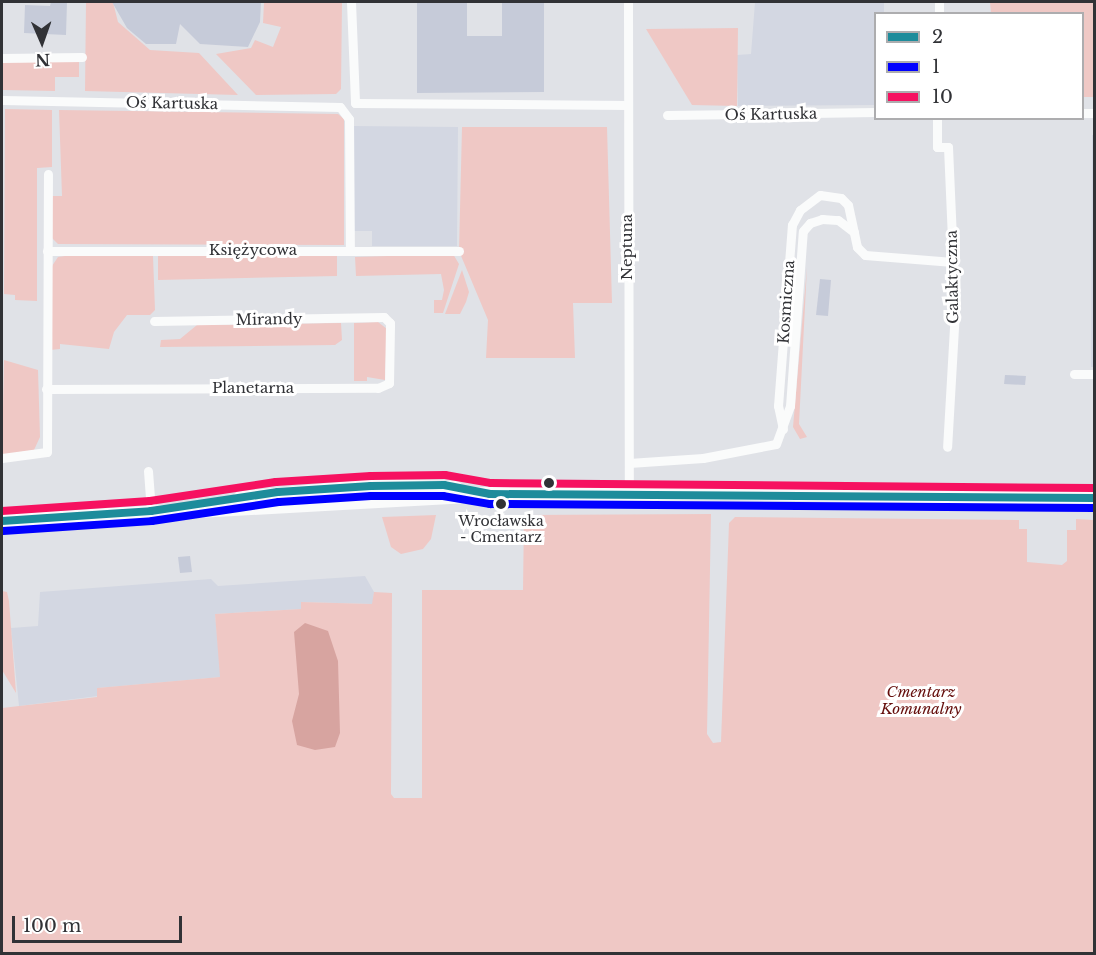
<!DOCTYPE html>
<meta charset="utf-8">
<style>
body{margin:0}
#map{position:relative;width:1096px;height:955px;overflow:hidden;background:#e0e2e7;font-family:"Libre Baskerville",serif}
div>[style]{position:absolute}
.built>*{inset:0;background:#d3d7e2}
.green>*{inset:0;background:#efc8c5}
.water>*{inset:0;background:#d7a4a0}
.building>*{inset:0;background:#c6cbd9}
.street>*{height:9px;margin:-4.5px;padding:0 4.5px;transform-origin:4.5px;border-radius:4.5px;background:#fafbfb}
.primary>*{height:15px;margin:-7.5px;padding:0 7.5px;transform-origin:7.5px;border-radius:7.5px;background:#fafbfb}
.bus-1>*{height:8px;margin:-4px;padding:0 4px;transform-origin:4px;border-radius:4px;background:#1e8c9b}
.bus-2>*{height:8px;margin:-4px;padding:0 4px;transform-origin:4px;border-radius:4px;background:#00f}
.bus-3>*{height:8px;margin:-4px;padding:0 4px;transform-origin:4px;border-radius:4px;background:#f61160}
.dots>*{width:16px;height:16px;translate:-50% -50%;box-sizing:border-box;border:3px solid #fff;border-radius:50%}
span{translate:-50% -50%;white-space:nowrap;text-align:center;line-height:1.15;-webkit-text-stroke:6px #fff;paint-order:stroke}
.bus-label{font-size:14px;color:#313236}
.street-label{font-size:15px;color:#313236}
.park-label{font-size:15px;color:#650e0c;font-style:italic}
.frame{position:absolute;inset:0;border:3px solid #313236;pointer-events:none}
.legend{position:absolute;left:874px;top:12px;width:210px;height:108px;box-sizing:border-box;background:#fff;border:2px solid #adadaf;margin:0;padding:8px 10px;list-style:none;font-size:18px;color:#313236}
.legend li{display:flex;align-items:center;gap:12px;height:30px}
.legend b{width:30px;border:2px solid #adadaf}
.north{position:absolute;left:12px;top:12px;width:60px;height:60px;-webkit-text-stroke:4px #fff;paint-order:stroke;rotate:178deg;font-size:16px;font-weight:700;line-height:24px;text-align:center;color:#313236}
.north::after{content:'';display:block;margin:auto;width:21px;height:27px;background:#313236;clip-path:polygon(50% 0,100% 100%,50% 72%,0 100%)}
.scale{position:absolute;left:12px;top:916px;width:170px;height:27px;box-sizing:border-box;border:3px solid #313236;border-top:0;padding-left:8px;font-size:18px;line-height:21px;white-space:nowrap;color:#313236;-webkit-text-stroke:4px #fff;paint-order:stroke}
</style>
<div id="map">
<div class="built">
<i style="clip-path:polygon(755px 2px,884px 2px,884px 13px,876px 14px,875px 105px,738px 106px,737px 55px,751px 54px)"></i>
<i style="clip-path:polygon(354px 126px,458px 127px,457px 246px,372px 246px,372px 231px,353px 231px)"></i>
<i style="clip-path:polygon(1092px 135px,1094px 135px,1094px 367px,1091px 367px)"></i>
<i style="clip-path:polygon(365px 576px,374px 592px,373px 604px,302px 602px,301px 609px,215px 614px,221px 677px,98px 688px,98px 696px,19px 706px,11px 628px,38px 626px,40px 592px,211px 579px,218px 586px)"></i>
</div>
<div class="green">
<i style="clip-path:polygon(86px 2px,113px 2px,118px 22px,150px 50px,199px 53px,238px 95px,85px 91px)"></i>
<i style="clip-path:polygon(264px 2px,342px 2px,341px 89px,336px 94px,256px 95px,216px 54px,251px 48px,255px 40px,273px 47px,281px 27px,263px 23px)"></i>
<i style="clip-path:polygon(990px 2px,1094px 2px,1094px 97px,1083px 97px,1082px 14px,991px 13px)"></i>
<i style="clip-path:polygon(738px 28px,737px 106px,692px 105px,646px 29px)"></i>
<i style="clip-path:polygon(2px 60px,79px 60px,79px 77px,55px 77px,55px 91px,3px 90px)"></i>
<i style="clip-path:polygon(5px 109px,52px 110px,52px 167px,37px 168px,37px 301px,15px 300px,15px 295px,4px 294px)"></i>
<i style="clip-path:polygon(59px 110px,338px 114px,344px 119px,344px 245px,58px 244px,51px 237px,52px 196px,62px 196px)"></i>
<i style="clip-path:polygon(462px 127px,607px 127px,612px 303px,573px 303px,575px 358px,486px 358px,488px 320px,459px 251px)"></i>
<i style="clip-path:polygon(158px 253px,337px 254px,337px 276px,158px 280px)"></i>
<i style="clip-path:polygon(453px 254px,459px 264px,443px 313px,434px 313px,434px 300px,442px 300px,444px 290px,441px 274px,356px 276px,355px 257px)"></i>
<i style="clip-path:polygon(72px 255px,153px 256px,155px 310px,150px 315px,127px 315px,114px 332px,109px 349px,60px 344px,60px 349px,50px 350px,52px 266px,58px 257px)"></i>
<i style="clip-path:polygon(807px 267px,799px 424px,807px 437px,800px 439px,793px 427px)"></i>
<i style="clip-path:polygon(462px 270px,469px 292px,466px 302px,460px 314px,445px 314px)"></i>
<i style="clip-path:polygon(378px 322px,387px 329px,385px 380px,367px 377px,367px 381px,354px 381px,354px 323px)"></i>
<i style="clip-path:polygon(341px 323px,342px 340px,335px 345px,160px 347px,161px 340px,180px 339px,197px 325px)"></i>
<i style="clip-path:polygon(4px 360px,38px 370px,40px 437px,34px 450px,2px 455px)"></i>
<i style="clip-path:polygon(711px 514px,707px 734px,713px 743px,721px 742px,729px 523px,735px 517px,1019px 520px,1019px 529px,1027px 529px,1027px 562px,1062px 565px,1067px 561px,1067px 530px,1076px 530px,1076px 519px,1094px 520px,1094px 953px,2px 953px,2px 708px,97px 697px,97px 688px,220px 677px,215px 614px,301px 609px,301px 602px,372px 604px,374px 592px,392px 593px,391px 794px,394px 798px,422px 798px,422px 590px,523px 590px,524px 515px)"></i>
<i style="clip-path:polygon(436px 515px,431px 539px,423px 549px,401px 554px,391px 547px,382px 517px)"></i>
<i style="clip-path:polygon(2px 591px,7px 592px,9px 601px,16px 693px,2px 670px)"></i>
</div>
<div class="water">
<i style="clip-path:polygon(305px 623px,328px 631px,338px 661px,340px 733px,335px 747px,315px 750px,297px 745px,292px 721px,299px 694px,294px 632px)"></i>
</div>
<div class="building">
<i style="clip-path:polygon(51px 2px,67px 2px,66px 35px,24px 33px,25px 5px,50px 6px)"></i>
<i style="clip-path:polygon(112px 2px,261px 2px,260px 22px,248px 47px,200px 44px,180px 24px,176px 44px,146px 44px,127px 28px)"></i>
<i style="clip-path:polygon(417px 2px,467px 2px,467px 36px,502px 36px,502px 2px,544px 2px,544px 92px,417px 93px)"></i>
<i style="clip-path:polygon(820px 279px,831px 280px,828px 316px,816px 315px)"></i>
<i style="clip-path:polygon(1005px 375px,1026px 376px,1025px 385px,1004px 384px)"></i>
<i style="clip-path:polygon(190px 556px,192px 572px,180px 573px,178px 557px)"></i>
</div>
<div class="street">
<i style="left:351px;top:2px;width:101px;rotate:87.7deg"></i>
<i style="left:355px;top:103px;width:273px;rotate:0.4deg"></i>
<i style="left:628px;top:2px;width:490px;rotate:89.9deg"></i>
<i style="left:939px;top:14px;width:12px;rotate:-90deg"></i>
<i style="left:2px;top:58px;width:80px;rotate:-0.7deg"></i>
<i style="left:3px;top:100px;width:337px;rotate:1.2deg"></i>
<i style="left:340px;top:107px;width:15px;rotate:53deg"></i>
<i style="left:349px;top:119px;width:131px;rotate:89.6deg"></i>
<i style="left:1082px;top:113px;width:12px"></i>
<i style="left:667px;top:115px;width:209px;rotate:-0.8deg"></i>
<i style="left:937px;top:118px;width:29px;rotate:90deg"></i>
<i style="left:937px;top:147px;width:11px"></i>
<i style="left:948px;top:147px;width:163px;rotate:87.5deg"></i>
<i style="left:955px;top:310px;width:137px;rotate:93.3deg"></i>
<i style="left:47px;top:251px;width:412px"></i>
<i style="left:1074px;top:374px;width:20px"></i>
<i style="left:46px;top:389px;width:332px;rotate:-0.2deg"></i>
<i style="left:378px;top:388px;width:12px;rotate:-24deg"></i>
<i style="left:389px;top:383px;width:60px;rotate:-89deg"></i>
<i style="left:390px;top:323px;width:8px;rotate:-135deg"></i>
<i style="left:384px;top:317px;width:230px;rotate:179deg"></i>
<i style="left:783px;top:429px;width:24px;rotate:-102deg"></i>
<i style="left:778px;top:406px;width:182px;rotate:-85.6deg"></i>
<i style="left:792px;top:225px;width:17px;rotate:-62deg"></i>
<i style="left:800px;top:210px;width:25px;rotate:-37deg"></i>
<i style="left:820px;top:195px;width:21px;rotate:8deg"></i>
<i style="left:841px;top:198px;width:10px;rotate:45deg"></i>
<i style="left:848px;top:205px;width:43px;rotate:77.9deg"></i>
<i style="left:857px;top:247px;width:11px;rotate:45deg"></i>
<i style="left:865px;top:255px;width:88px;rotate:4.5deg"></i>
<i style="left:2px;top:458px;width:45px;rotate:-7.6deg"></i>
<i style="left:47px;top:452px;width:278px;rotate:-89.8deg"></i>
<i style="left:629px;top:463px;width:74px;rotate:-3.9deg"></i>
<i style="left:703px;top:458px;width:74px;rotate:-10.9deg"></i>
<i style="left:776px;top:444px;width:40px;rotate:-69.8deg"></i>
<i style="left:790px;top:406px;width:175px;rotate:-85.8deg"></i>
<i style="left:803px;top:231px;width:11px;rotate:-49deg"></i>
<i style="left:810px;top:223px;width:13px;rotate:-18deg"></i>
<i style="left:822px;top:219px;width:16px;rotate:4deg"></i>
<i style="left:838px;top:220px;width:20px;rotate:37deg"></i>
<i style="left:148px;top:471px;width:40px;rotate:85.7deg"></i>
</div>
<div class="primary">
<i style="left:240px;top:498px;width:132px;rotate:-5.2deg"></i>
<i style="left:371px;top:486px;width:84px;rotate:1.4deg"></i>
<i style="left:2px;top:521px;width:489px;rotate:-3.2deg"></i>
<i style="left:490px;top:494px;width:234px;rotate:-0.5deg"></i>
<i style="left:724px;top:492px;width:370px;rotate:0.9deg"></i>
</div>
<div class="bus-1">
<i style="left:2px;top:521px;width:149px;rotate:-3.8deg"></i>
<i style="left:151px;top:511px;width:128px;rotate:-8.5deg"></i>
<i style="left:278px;top:492px;width:93px;rotate:-3.7deg"></i>
<i style="left:371px;top:486px;width:73px;rotate:-0.8deg"></i>
<i style="left:444px;top:485px;width:47px;rotate:11.1deg"></i>
<i style="left:490px;top:494px;width:604px;rotate:0.38deg"></i>
</div>
<div class="bus-2">
<i style="left:3px;top:531px;width:149px;rotate:-3.8deg"></i>
<i style="left:152px;top:521px;width:128px;rotate:-8.5deg"></i>
<i style="left:279px;top:502px;width:92px;rotate:-3.7deg"></i>
<i style="left:371px;top:496px;width:72px"></i>
<i style="left:443px;top:496px;width:48px;rotate:9.7deg"></i>
<i style="left:490px;top:504px;width:604px;rotate:0.38deg"></i>
</div>
<div class="bus-3">
<i style="left:2px;top:511px;width:148px;rotate:-3.9deg"></i>
<i style="left:150px;top:501px;width:127px;rotate:-8.6deg"></i>
<i style="left:276px;top:482px;width:95px;rotate:-3.6deg"></i>
<i style="left:371px;top:476px;width:74px;rotate:-0.8deg"></i>
<i style="left:445px;top:475px;width:47px;rotate:9.9deg"></i>
<i style="left:491px;top:483px;width:603px;rotate:0.48deg"></i>
</div>
<div class="dots">
<i style="left:549px;top:483px;background:#313236"></i>
<i style="left:501px;top:504px;background:#313236"></i>
</div>
<div class="bus-label">
<span style="left:501px;top:529px">Wrocławska<br>- Cmentarz</span>
</div>
<div class="street-label">
<span style="left:172px;top:103px;rotate:1deg">Oś Kartuska</span>
<span style="left:771px;top:114px;rotate:-1deg">Oś Kartuska</span>
<span style="left:627px;top:247px;rotate:-90deg">Neptuna</span>
<span style="left:253px;top:250px">Księżycowa</span>
<span style="left:952px;top:277px;rotate:-91deg">Galaktyczna</span>
<span style="left:786px;top:302px;rotate:-86deg">Kosmiczna</span>
<span style="left:269px;top:319px;rotate:-1deg">Mirandy</span>
<span style="left:253px;top:388px">Planetarna</span>
</div>
<div class="park-label">
<span style="left:921px;top:700px">Cmentarz<br>Komunalny</span>
</div>
<div class="frame"></div>
<ul class="legend">
<li><b style="height:8px;background:#1e8c9b"></b>2</li>
<li><b style="height:8px;background:#00f"></b>1</li>
<li><b style="height:8px;background:#f61160"></b>10</li>
</ul>
<div class="north">N</div>
<div class="scale">100 m</div>
</div>
